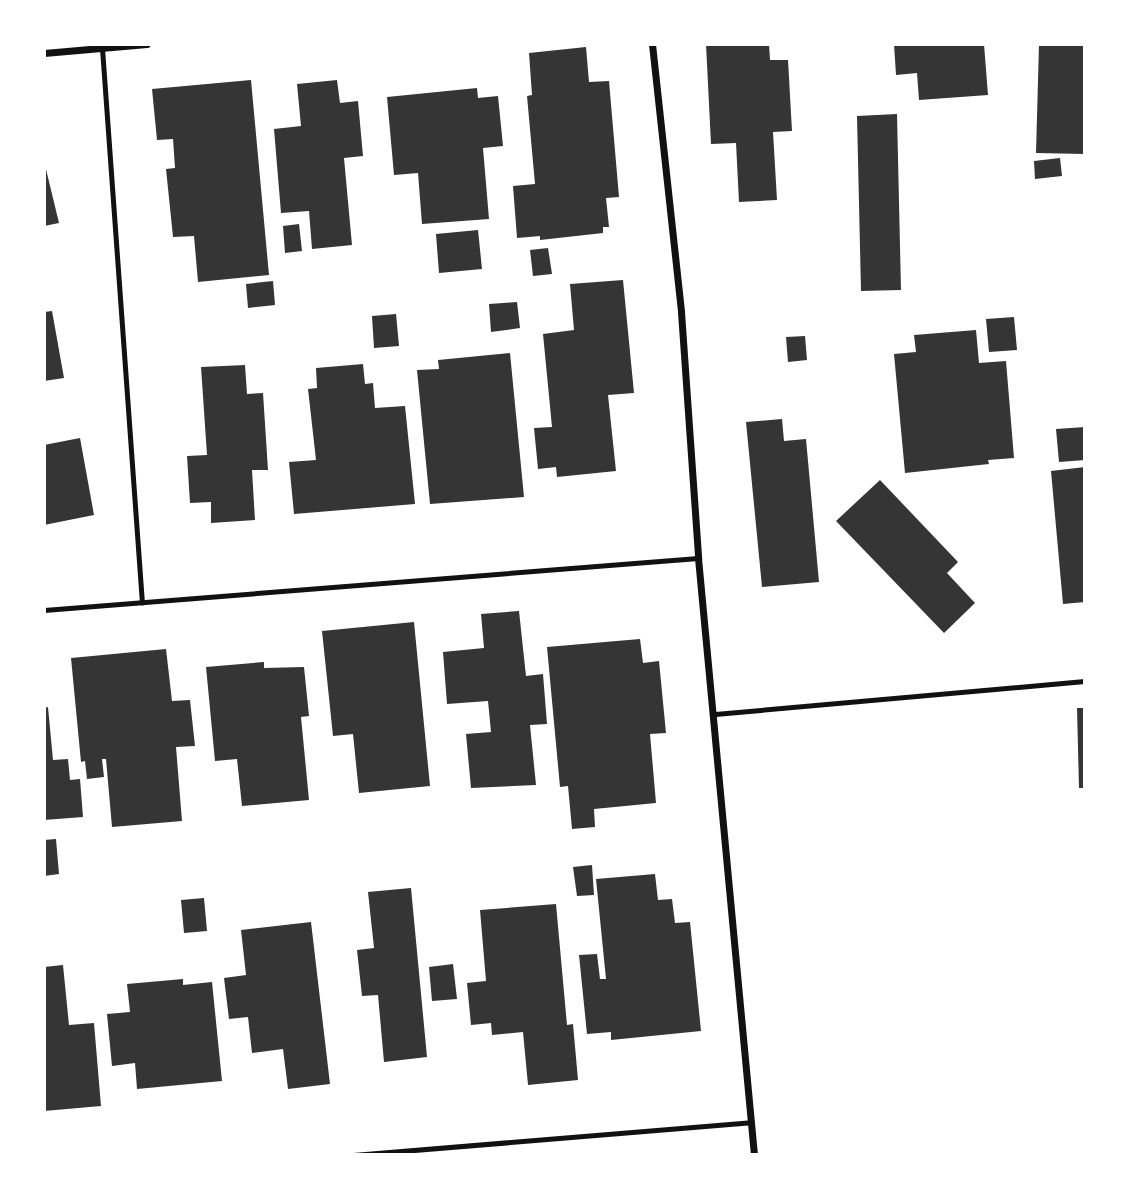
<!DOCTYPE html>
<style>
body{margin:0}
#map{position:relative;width:1129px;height:1199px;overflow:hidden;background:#fff;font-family:Bitter,serif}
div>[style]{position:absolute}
.building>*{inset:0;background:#353535}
.service>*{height:5px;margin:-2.5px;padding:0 2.5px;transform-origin:2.5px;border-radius:2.5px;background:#111}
.minor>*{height:7px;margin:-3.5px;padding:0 3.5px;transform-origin:3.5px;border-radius:3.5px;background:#111}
span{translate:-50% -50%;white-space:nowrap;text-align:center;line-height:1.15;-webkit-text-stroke:7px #fff;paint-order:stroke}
.frame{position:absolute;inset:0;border:46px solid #fff;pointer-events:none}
</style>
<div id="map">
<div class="building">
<i style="clip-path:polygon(706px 44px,769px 44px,770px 60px,788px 60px,792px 131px,773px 132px,777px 200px,739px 202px,736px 143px,711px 144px)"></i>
<i style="clip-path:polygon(894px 44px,984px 44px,988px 95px,919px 100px,917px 73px,896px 75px)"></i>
<i style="clip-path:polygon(1039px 44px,1085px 44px,1085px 154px,1036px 153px)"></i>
<i style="clip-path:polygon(586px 47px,589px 82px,609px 81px,619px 197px,606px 198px,609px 227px,603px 227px,603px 233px,540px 240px,540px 236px,517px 238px,513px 186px,535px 184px,527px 96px,532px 95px,529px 53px)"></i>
<i style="clip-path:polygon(251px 80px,269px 275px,198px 282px,194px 236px,173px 237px,166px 169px,175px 168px,173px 139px,157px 140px,152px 89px)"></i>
<i style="clip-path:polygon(337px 80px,340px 103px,358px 101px,363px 156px,344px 158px,352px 245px,312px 249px,309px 211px,281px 213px,274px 129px,301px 126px,297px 84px)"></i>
<i style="clip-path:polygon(477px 88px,478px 98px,498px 96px,503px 146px,483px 148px,489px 219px,422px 224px,418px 173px,394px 175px,387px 97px)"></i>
<i style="clip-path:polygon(897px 114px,901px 290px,861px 291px,857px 116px)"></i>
<i style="clip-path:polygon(1060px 158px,1062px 176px,1035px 179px,1034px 161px)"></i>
<i style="clip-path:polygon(44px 161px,59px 223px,44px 226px)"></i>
<i style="clip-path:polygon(299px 224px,302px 251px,285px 253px,283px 226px)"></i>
<i style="clip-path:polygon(478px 230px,482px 269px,439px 273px,436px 234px)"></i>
<i style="clip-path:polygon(548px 248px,552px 274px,533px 276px,530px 250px)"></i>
<i style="clip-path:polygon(623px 280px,634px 393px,608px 395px,616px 471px,557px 477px,556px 467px,538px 469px,534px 428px,552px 427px,543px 334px,574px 330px,570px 284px)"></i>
<i style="clip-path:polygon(273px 281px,275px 305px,248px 308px,246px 284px)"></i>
<i style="clip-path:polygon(517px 302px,520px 328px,491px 332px,489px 304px)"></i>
<i style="clip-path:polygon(52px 311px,64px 378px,44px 381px,44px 312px)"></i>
<i style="clip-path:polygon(396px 314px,399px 346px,374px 348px,372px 316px)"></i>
<i style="clip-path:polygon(1014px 317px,1017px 350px,989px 352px,986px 319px)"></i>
<i style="clip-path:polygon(976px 330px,979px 363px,1006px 361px,1014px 458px,988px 460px,989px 464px,905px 473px,894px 354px,916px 352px,914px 335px)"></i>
<i style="clip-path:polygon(805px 336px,807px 360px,788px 362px,786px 337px)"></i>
<i style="clip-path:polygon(510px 353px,524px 497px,430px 504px,417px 370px,439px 369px,438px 360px)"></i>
<i style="clip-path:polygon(363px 364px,365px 384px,373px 383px,375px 408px,405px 406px,415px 504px,294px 514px,289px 462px,316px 460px,308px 389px,317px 388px,316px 368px)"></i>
<i style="clip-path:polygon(245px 365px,247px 394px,263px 393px,268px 470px,252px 470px,255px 520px,211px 523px,211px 502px,190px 503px,187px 456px,207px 455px,201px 367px)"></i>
<i style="clip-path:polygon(782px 419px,784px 441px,806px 439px,819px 582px,762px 587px,746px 422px)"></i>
<i style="clip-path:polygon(1085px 427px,1085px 460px,1059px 462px,1056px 429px)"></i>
<i style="clip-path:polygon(80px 438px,94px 515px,44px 525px,44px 445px)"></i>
<i style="clip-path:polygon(1085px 467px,1085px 602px,1063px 604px,1051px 471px)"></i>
<i style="clip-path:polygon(880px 480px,958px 562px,947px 573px,975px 603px,944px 633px,836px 521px)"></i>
<i style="clip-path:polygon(519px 611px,526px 676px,543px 674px,547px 724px,530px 725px,536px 785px,471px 788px,466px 734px,491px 732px,488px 701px,447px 704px,443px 652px,484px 648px,481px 614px)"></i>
<i style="clip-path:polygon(414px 622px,430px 786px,359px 793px,353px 734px,333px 736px,322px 631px)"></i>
<i style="clip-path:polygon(640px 639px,643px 663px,659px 661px,666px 733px,650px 734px,656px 803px,594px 809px,595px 827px,572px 829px,568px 786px,560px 787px,547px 647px)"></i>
<i style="clip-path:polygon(166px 649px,172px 701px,190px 700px,195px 746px,176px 747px,182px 821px,112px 827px,106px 759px,102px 759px,104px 777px,87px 779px,85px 761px,81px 762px,71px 658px)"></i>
<i style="clip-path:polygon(264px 662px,264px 668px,304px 667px,309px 716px,301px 717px,309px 800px,242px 806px,237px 759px,215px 761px,206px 667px)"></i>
<i style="clip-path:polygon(48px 707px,53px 760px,68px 759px,70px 780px,80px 779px,83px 817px,44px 820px,44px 708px)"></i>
<i style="clip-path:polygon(1077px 708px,1085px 708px,1085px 788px,1079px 788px)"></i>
<i style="clip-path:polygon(56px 839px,59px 874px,44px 876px,44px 840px)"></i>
<i style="clip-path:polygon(592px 865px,594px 895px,577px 896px,573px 867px)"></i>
<i style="clip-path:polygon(655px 874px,658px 900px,672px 899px,675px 923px,690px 922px,701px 1031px,611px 1040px,611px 1032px,587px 1034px,579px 955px,597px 954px,600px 979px,606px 979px,596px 879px)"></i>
<i style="clip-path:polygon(411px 888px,427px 1057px,384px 1062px,378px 995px,362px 996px,357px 950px,374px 948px,368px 892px)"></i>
<i style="clip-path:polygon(204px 898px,207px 931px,184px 933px,181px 900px)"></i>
<i style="clip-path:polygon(556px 904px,567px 1025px,573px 1024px,578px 1080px,528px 1085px,523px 1032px,492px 1035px,491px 1023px,471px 1025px,467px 983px,486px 981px,480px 910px)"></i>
<i style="clip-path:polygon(311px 922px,330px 1084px,288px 1089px,283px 1049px,252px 1053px,248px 1017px,229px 1019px,224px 978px,246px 975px,241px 930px)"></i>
<i style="clip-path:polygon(453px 964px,457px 999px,432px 1001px,429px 967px)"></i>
<i style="clip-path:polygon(63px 965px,69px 1025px,94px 1023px,101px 1106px,44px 1111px,44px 967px)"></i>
<i style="clip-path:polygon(183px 979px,183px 985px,212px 982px,222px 1081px,137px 1089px,135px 1063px,112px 1066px,107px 1014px,130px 1012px,127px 984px)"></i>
</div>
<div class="service">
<i style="left:102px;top:48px;width:556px;rotate:85.88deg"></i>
<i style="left:44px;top:610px;width:656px;rotate:-4.55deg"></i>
<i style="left:715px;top:714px;width:371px;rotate:-5.1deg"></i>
<i style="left:353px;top:1155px;width:399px;rotate:-4.7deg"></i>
</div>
<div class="minor">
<i style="left:652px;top:44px;width:270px;rotate:83.8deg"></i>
<i style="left:681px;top:312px;width:247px;rotate:86deg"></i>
<i style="left:698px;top:558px;width:600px;rotate:84.64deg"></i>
<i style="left:44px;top:53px;width:103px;rotate:-5deg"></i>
</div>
<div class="frame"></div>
</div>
